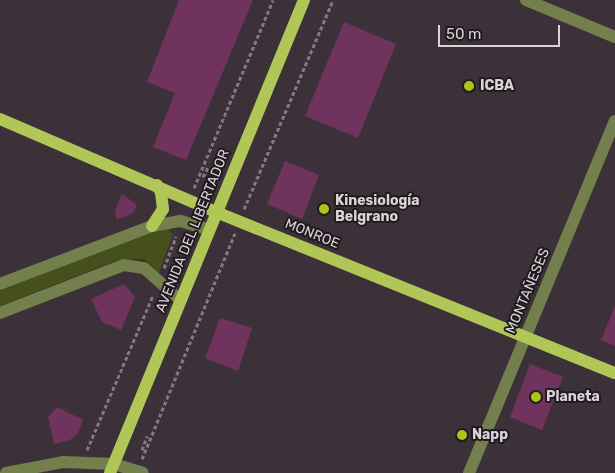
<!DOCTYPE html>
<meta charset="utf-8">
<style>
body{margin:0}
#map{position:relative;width:615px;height:473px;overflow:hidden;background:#3c3138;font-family:Rubik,sans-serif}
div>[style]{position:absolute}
.green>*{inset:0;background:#45501c}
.building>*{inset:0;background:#70335e}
.path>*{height:3px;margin-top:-1.5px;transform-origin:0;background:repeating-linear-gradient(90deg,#837a80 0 4px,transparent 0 6.5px)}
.minor>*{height:12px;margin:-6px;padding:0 6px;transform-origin:6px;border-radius:6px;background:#737f4c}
.major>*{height:12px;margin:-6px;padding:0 6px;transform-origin:6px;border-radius:6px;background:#b0c758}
.dots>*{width:14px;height:14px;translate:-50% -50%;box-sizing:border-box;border:2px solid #201b1e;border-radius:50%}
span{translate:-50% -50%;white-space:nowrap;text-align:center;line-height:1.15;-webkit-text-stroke:4px #201b1e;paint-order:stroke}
.poi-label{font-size:14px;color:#d9d2d7;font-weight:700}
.left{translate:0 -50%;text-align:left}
.street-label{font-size:14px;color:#d9d2d7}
.scale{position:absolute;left:438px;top:25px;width:122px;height:22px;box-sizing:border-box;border:2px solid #d9d2d7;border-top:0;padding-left:6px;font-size:15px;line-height:18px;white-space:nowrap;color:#d9d2d7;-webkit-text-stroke:4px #201b1e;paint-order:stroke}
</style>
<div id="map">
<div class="green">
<i style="clip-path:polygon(164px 225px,173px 234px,159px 273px,144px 259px,120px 259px,0 306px,0 291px)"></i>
</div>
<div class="building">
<i style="clip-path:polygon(179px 0,253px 0,186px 160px,153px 147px,175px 93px,147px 82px)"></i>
<i style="clip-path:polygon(344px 22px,396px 44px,358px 138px,305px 116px)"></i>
<i style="clip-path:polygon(285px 161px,319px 175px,302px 219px,267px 204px)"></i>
<i style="clip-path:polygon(122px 194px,137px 205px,133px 213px,117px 220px,115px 211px)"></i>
<i style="clip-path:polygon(124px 284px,135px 297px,121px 330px,102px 322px,91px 299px)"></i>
<i style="clip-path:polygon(615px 306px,615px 346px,601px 340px)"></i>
<i style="clip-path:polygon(220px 318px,252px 328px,238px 371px,205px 358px)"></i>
<i style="clip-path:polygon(530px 364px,563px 377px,542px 430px,510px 417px)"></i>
<i style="clip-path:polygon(57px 407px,83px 420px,78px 434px,70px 440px,54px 444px,48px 417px)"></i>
</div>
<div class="path">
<i style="left:203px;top:177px;width:11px;rotate:-63deg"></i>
<i style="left:194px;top:188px;width:204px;rotate:-67.2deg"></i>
<i style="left:244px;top:209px;width:227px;rotate:-66.9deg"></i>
<i style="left:164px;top:268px;width:34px;rotate:-69deg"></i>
<i style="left:87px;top:450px;width:168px;rotate:-66.9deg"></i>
<i style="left:142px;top:450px;width:15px;rotate:-70deg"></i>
<i style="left:142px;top:459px;width:244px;rotate:-67.6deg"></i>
</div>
<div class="minor">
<i style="left:526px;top:0;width:96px;rotate:22.6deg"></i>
<i style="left:0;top:284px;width:163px;rotate:-20.9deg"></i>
<i style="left:152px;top:226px;width:29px;rotate:-10deg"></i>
<i style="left:181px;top:221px;width:28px;rotate:17deg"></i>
<i style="left:0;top:313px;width:133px;rotate:-21.2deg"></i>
<i style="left:124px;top:265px;width:20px;rotate:9deg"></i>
<i style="left:144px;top:268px;width:48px;rotate:41.6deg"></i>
<i style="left:6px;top:473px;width:58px;rotate:-10.9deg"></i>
<i style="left:63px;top:462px;width:51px;rotate:2.2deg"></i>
<i style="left:114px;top:464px;width:30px;rotate:17deg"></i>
<i style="left:469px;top:473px;width:381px;rotate:-67.5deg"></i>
</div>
<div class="major">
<i style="left:0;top:119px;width:235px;rotate:23.3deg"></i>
<i style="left:216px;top:212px;width:430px;rotate:22deg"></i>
<i style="left:152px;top:226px;width:20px;rotate:-57deg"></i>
<i style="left:163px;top:209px;width:17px;rotate:-97deg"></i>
<i style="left:161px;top:192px;width:8px;rotate:-120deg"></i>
<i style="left:110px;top:473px;width:511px;rotate:-67.7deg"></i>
</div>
<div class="dots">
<i style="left:469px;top:86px;background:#aac717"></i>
<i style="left:324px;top:209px;background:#aac717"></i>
<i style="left:536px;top:397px;background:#aac717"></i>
<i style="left:462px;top:435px;background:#aac717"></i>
</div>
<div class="poi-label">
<span class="left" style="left:480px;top:86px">ICBA</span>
<span class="left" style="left:335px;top:209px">Kinesiología<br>Belgrano</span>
<span class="left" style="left:546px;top:397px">Planeta</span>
<span class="left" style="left:472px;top:435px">Napp</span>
</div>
<div class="street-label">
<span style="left:193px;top:231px;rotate:-68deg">AVENIDA DEL LIBERTADOR</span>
<span style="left:312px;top:234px;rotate:22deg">MONROE</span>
<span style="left:528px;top:291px;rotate:-67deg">MONTAÑESES</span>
</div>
<div class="scale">50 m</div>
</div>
